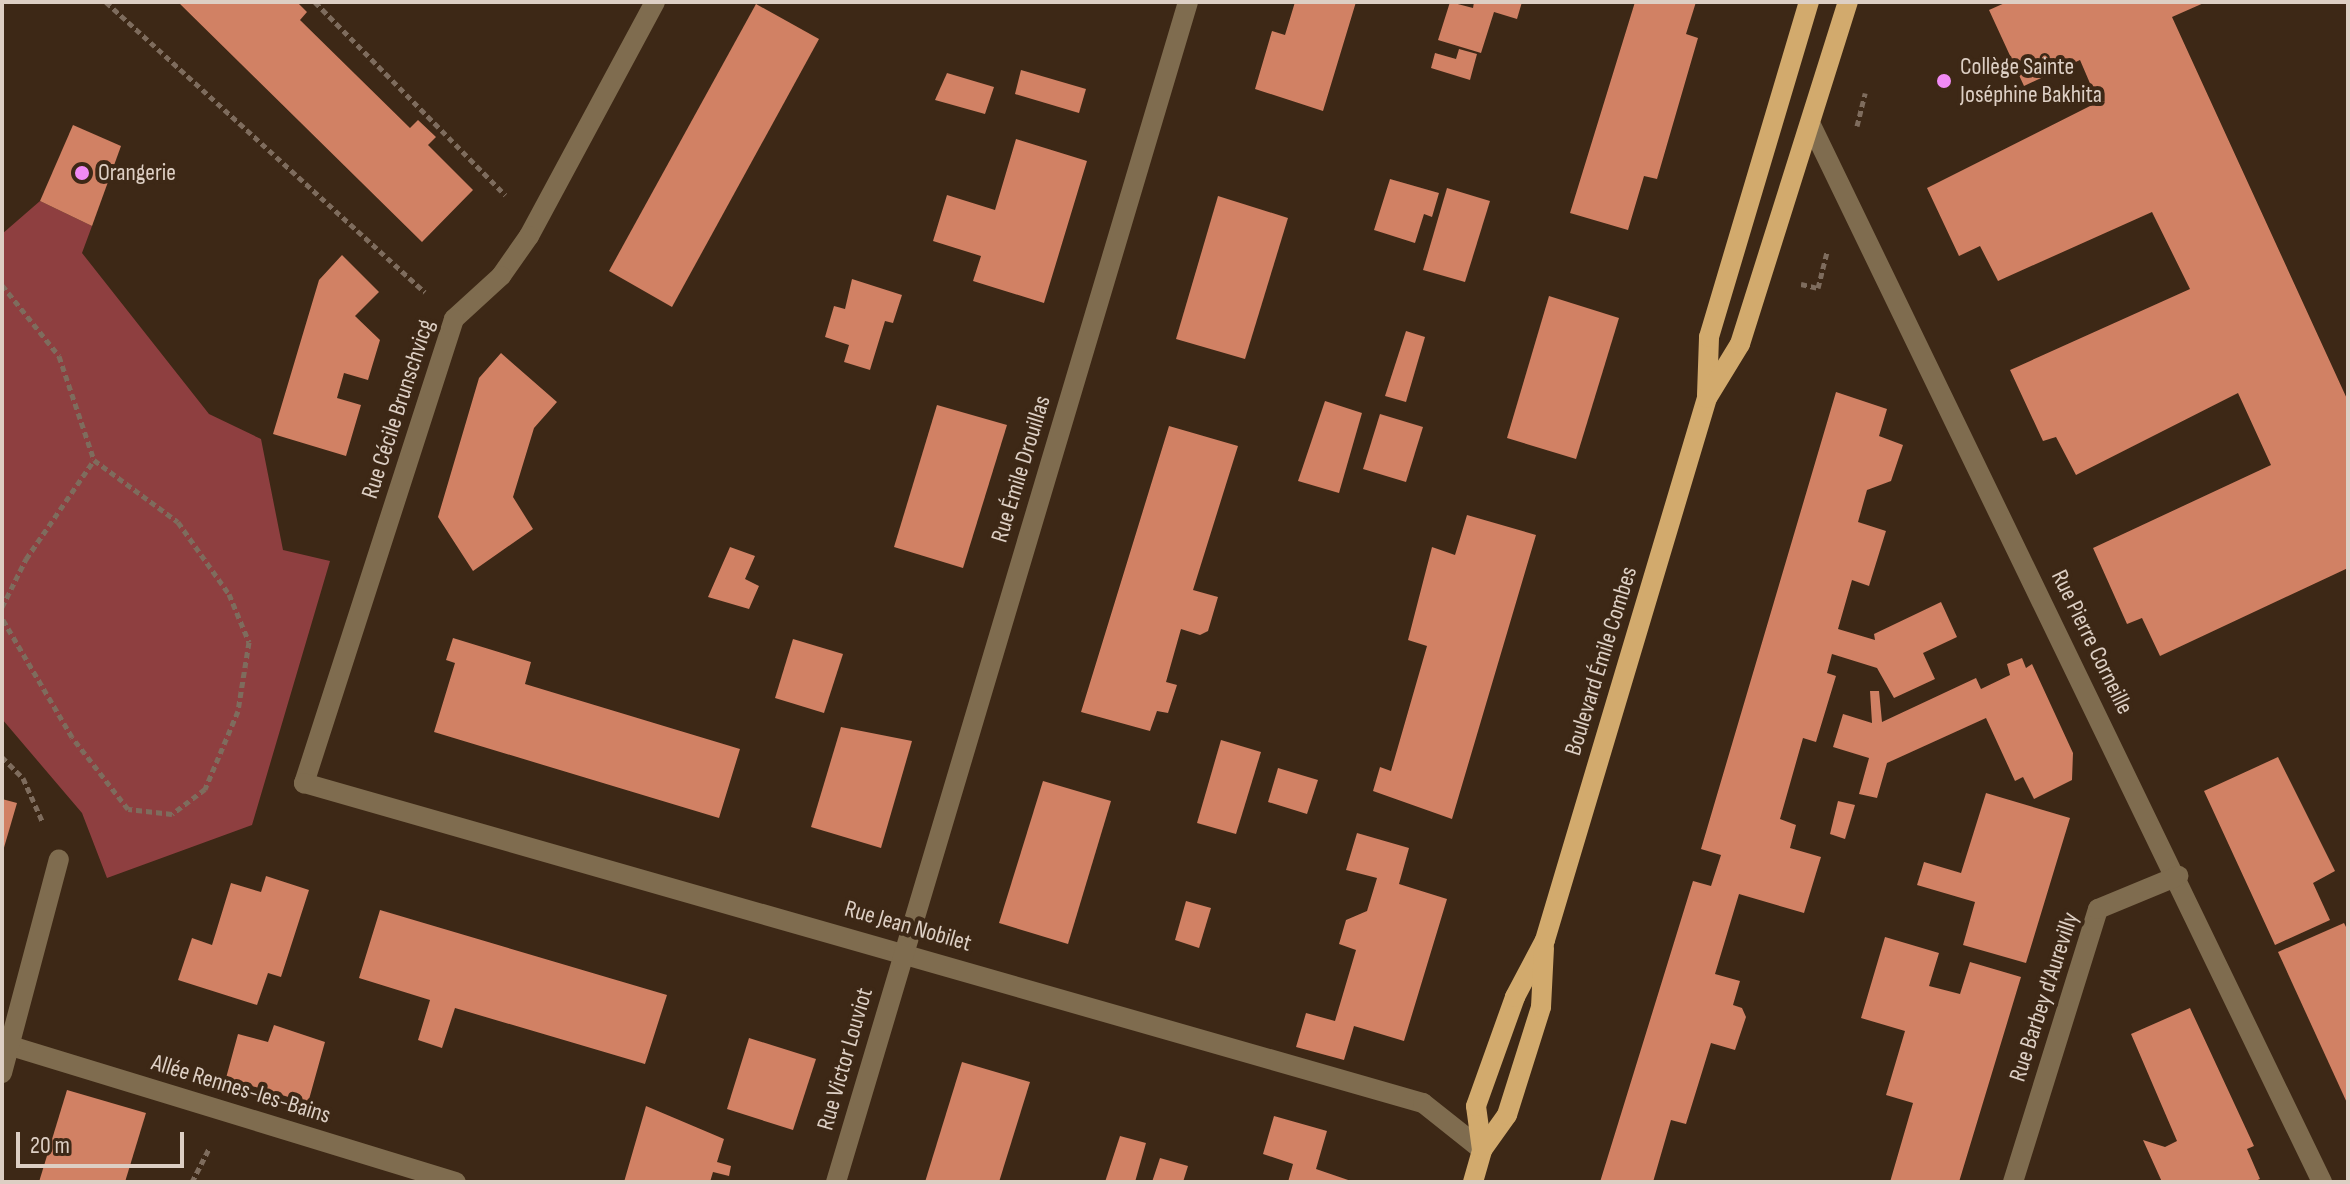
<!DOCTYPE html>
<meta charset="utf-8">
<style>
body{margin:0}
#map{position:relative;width:2350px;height:1184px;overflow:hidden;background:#3d2816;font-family:"Sofia Sans Condensed",sans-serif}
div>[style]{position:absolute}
.forest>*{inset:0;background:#8e3f40}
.building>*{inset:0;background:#d18164}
.path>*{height:5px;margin-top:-2.5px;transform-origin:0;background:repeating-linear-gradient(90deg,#7e6c5d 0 6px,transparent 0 10px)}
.minor>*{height:20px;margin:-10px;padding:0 10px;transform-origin:10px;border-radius:10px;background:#7f6c4f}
.major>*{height:20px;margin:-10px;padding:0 10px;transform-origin:10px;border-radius:10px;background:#d2aa6d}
.dots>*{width:22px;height:22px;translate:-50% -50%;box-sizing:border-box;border:4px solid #3d2816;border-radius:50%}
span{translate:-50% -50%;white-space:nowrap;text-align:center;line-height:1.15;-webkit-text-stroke:8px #3d2816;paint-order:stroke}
.poi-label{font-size:24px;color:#ddcfc4}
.left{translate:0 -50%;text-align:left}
.street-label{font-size:24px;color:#ddcfc4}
.frame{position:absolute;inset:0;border:4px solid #ddcfc4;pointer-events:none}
.scale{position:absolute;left:16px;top:1132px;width:168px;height:36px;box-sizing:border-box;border:4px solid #ddcfc4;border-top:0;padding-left:10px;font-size:24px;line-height:28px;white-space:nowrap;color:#ddcfc4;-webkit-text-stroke:6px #3d2816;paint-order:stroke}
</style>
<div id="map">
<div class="forest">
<i style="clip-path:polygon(40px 201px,92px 226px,82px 253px,209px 414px,261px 439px,283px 550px,330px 561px,252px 825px,107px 878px,82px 813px,2px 719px,2px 234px)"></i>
</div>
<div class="building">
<i style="clip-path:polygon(178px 2px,297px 2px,307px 12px,300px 20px,410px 128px,418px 120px,436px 137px,428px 145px,473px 190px,422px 242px)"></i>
<i style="clip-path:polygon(1295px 2px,1356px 2px,1323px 111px,1255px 89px,1272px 31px,1285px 35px)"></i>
<i style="clip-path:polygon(1450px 2px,1473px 8px,1474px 2px,1522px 2px,1517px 19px,1494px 12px,1481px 53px,1438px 40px)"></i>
<i style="clip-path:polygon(1635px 2px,1696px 2px,1686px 34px,1698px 38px,1657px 179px,1644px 176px,1628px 230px,1570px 213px)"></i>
<i style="clip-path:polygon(2007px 2px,2206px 2px,2172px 17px,2348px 401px,2348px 568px,2160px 656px,2142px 618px,2127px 624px,2093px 548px,2271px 465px,2238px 393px,2076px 475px,2056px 437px,2043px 441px,2010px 370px,2190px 289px,2152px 212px,1998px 281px,1980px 246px,1959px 256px,1927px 188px,2098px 102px,2080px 60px,2024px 86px,1989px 10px)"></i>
<i style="clip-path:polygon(756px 4px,819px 39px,672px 307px,609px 271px)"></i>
<i style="clip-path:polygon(1459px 49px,1477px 54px,1470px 80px,1431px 68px,1435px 53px,1456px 59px)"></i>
<i style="clip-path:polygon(1021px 70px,1086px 89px,1079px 113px,1015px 94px)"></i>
<i style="clip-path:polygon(947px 73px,994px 87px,985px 114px,935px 100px)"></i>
<i style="clip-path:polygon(73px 125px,121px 146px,92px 226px,40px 201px)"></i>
<i style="clip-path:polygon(1016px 139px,1087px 161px,1044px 303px,973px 281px,981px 256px,933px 241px,947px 195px,995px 210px)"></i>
<i style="clip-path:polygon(1390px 179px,1439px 193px,1432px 217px,1424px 214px,1415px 243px,1374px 230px)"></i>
<i style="clip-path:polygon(1447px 188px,1490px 201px,1465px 282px,1423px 270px)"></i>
<i style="clip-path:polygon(1218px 196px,1288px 218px,1245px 359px,1176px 339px)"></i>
<i style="clip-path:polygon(342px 255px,379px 292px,355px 316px,380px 340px,368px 380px,344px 373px,337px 398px,361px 405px,346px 456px,273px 434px,319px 280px)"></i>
<i style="clip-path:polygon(852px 279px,902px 295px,893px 323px,885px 321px,870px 370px,844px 362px,849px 345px,825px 337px,834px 306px,845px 309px)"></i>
<i style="clip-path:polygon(1549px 296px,1619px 318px,1576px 459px,1507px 438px)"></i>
<i style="clip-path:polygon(1406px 331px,1425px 337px,1406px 402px,1385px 396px)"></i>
<i style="clip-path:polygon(501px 353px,557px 402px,534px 428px,513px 497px,533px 529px,473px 571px,438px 517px,479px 378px)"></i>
<i style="clip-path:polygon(1836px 392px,1887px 409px,1879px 436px,1903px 445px,1891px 481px,1867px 490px,1858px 522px,1886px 531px,1869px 586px,1852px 580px,1838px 629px,1875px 640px,1874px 634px,1941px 602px,1957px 637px,1923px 653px,1935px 679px,1894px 698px,1877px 668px,1832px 654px,1827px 673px,1836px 676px,1816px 742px,1803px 738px,1780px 819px,1796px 825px,1790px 848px,1821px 857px,1804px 913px,1739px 894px,1715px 974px,1740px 981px,1733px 1005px,1742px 1008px,1746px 1017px,1735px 1050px,1711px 1043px,1686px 1124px,1671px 1120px,1653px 1182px,1600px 1182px,1693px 881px,1711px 886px,1721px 855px,1701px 849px)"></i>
<i style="clip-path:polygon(1325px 401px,1362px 413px,1339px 493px,1298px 481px)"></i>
<i style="clip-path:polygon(937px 405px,1007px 425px,963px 568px,894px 547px)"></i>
<i style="clip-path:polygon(1380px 414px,1423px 427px,1406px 482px,1363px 469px)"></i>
<i style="clip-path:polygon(1169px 426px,1238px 446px,1193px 590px,1218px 597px,1208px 631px,1200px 635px,1181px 629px,1166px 682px,1177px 685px,1168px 713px,1157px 711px,1150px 731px,1081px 712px)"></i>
<i style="clip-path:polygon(1467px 515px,1536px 535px,1452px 819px,1373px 791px,1380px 767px,1391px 771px,1427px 646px,1408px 640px,1432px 547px,1455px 555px)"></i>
<i style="clip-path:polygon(730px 547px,755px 556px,745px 579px,759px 586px,749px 609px,708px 597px)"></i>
<i style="clip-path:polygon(453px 638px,531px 662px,525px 684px,740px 749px,719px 818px,434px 732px,455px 663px,446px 660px)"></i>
<i style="clip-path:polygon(793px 639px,843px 654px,824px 713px,775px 698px)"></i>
<i style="clip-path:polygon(2022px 658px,2026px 668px,2032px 664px,2073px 753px,2072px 780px,2034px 799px,2023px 777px,2015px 781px,1986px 718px,1887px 763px,1877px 798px,1859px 794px,1869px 758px,1833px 747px,1843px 714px,1872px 723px,1870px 691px,1879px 691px,1882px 722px,1976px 678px,1981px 689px,2010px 675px,2007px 664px)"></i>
<i style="clip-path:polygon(841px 727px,912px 741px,881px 848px,811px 827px)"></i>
<i style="clip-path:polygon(1221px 740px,1261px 752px,1236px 834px,1197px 823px)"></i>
<i style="clip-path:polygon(2278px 757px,2335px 871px,2313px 883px,2330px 920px,2275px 945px,2204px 791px)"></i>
<i style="clip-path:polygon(1278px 768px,1318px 780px,1307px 814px,1268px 802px)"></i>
<i style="clip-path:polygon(1043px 781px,1111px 801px,1068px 944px,999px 923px)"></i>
<i style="clip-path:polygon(1986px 793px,2070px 818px,2026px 963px,1963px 945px,1975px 902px,1917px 885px,1924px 862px,1961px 873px)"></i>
<i style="clip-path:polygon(2px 799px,17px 803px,3px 851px,2px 851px)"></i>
<i style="clip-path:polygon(1838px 801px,1855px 805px,1845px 839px,1830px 834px)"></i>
<i style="clip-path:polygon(1357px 833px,1409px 848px,1399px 884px,1447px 899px,1404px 1041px,1354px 1026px,1344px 1060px,1296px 1047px,1306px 1013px,1335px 1021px,1356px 950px,1339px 944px,1346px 920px,1367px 911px,1377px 878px,1346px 870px)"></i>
<i style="clip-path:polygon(266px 876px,309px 890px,281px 977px,268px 973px,257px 1005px,178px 980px,192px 938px,212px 945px,231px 883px,261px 892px)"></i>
<i style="clip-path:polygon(1186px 901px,1211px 908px,1199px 948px,1175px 940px)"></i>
<i style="clip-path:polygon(380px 910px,667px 995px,645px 1064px,455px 1008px,442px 1048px,418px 1040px,430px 1000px,359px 978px)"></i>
<i style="clip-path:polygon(2344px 923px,2348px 931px,2348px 1105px,2278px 952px)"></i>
<i style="clip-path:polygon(1885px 937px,1939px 953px,1929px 986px,1960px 994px,1970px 962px,2021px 977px,1959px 1182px,1890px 1182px,1913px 1103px,1886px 1095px,1905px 1031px,1861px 1018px)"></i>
<i style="clip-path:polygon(2190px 1008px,2254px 1146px,2247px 1149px,2260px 1179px,2253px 1182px,2162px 1182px,2143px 1140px,2165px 1147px,2177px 1141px,2131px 1034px)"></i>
<i style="clip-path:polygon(274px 1025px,325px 1042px,308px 1103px,226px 1078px,238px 1034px,268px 1042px)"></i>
<i style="clip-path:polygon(749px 1038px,816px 1059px,793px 1130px,727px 1109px)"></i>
<i style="clip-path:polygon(962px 1062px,1030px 1082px,999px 1182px,925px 1182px)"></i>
<i style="clip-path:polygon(67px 1090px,146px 1113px,125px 1182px,39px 1182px)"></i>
<i style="clip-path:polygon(646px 1106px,724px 1139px,717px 1162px,731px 1166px,729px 1176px,713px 1172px,710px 1182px,624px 1182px)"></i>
<i style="clip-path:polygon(1274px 1116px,1327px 1131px,1316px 1169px,1354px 1182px,1288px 1182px,1293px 1164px,1263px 1154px)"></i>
<i style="clip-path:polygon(1120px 1136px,1146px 1143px,1135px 1182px,1105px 1182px)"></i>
<i style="clip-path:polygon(1160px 1158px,1188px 1166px,1183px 1182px,1152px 1182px)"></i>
</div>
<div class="path">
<i style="left:106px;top:2px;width:431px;rotate:42.3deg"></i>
<i style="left:315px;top:2px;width:271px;rotate:45.4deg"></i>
<i style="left:1857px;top:126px;width:34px;rotate:-76deg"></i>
<i style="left:1801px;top:284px;width:17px;rotate:13deg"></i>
<i style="left:1818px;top:288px;width:37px;rotate:-76deg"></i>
<i style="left:2px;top:285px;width:91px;rotate:51.2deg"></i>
<i style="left:59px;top:356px;width:110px;rotate:71.4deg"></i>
<i style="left:94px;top:460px;width:104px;rotate:36.4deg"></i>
<i style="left:178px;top:522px;width:88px;rotate:54.7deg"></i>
<i style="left:229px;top:594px;width:52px;rotate:67.4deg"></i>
<i style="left:249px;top:642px;width:70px;rotate:99.1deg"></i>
<i style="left:238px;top:711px;width:85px;rotate:112.9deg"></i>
<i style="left:205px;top:789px;width:41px;rotate:142.9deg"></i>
<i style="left:172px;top:814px;width:44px;rotate:-173.5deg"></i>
<i style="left:128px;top:809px;width:91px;rotate:-127.9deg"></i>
<i style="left:72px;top:737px;width:138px;rotate:-120.5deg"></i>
<i style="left:2px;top:607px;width:54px;rotate:-63.4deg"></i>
<i style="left:26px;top:559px;width:120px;rotate:-55.5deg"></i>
<i style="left:2px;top:757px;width:30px;rotate:45deg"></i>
<i style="left:23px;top:778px;width:49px;rotate:66deg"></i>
<i style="left:192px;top:1182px;width:39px;rotate:-63deg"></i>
</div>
<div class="minor">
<i style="left:655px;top:2px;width:266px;rotate:118.3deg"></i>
<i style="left:529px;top:236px;width:49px;rotate:125deg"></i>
<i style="left:501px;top:276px;width:64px;rotate:137.5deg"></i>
<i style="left:454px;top:319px;width:488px;rotate:107.9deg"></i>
<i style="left:304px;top:783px;width:1164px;rotate:15.96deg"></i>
<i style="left:1423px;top:1103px;width:75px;rotate:38.5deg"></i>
<i style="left:1812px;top:127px;width:1172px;rotate:64.2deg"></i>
<i style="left:11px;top:1046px;width:465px;rotate:17deg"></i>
<i style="left:2px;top:1073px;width:221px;rotate:-75.1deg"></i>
<i style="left:836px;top:1182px;width:1231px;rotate:-73.39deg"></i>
<i style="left:2013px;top:1182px;width:286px;rotate:-72.7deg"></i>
<i style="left:2098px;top:909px;width:87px;rotate:-22.4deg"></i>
</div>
<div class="major">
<i style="left:1707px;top:395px;width:58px;rotate:-88deg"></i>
<i style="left:1709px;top:337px;width:350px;rotate:-73.4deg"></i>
<i style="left:1482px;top:1150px;width:44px;rotate:-97.8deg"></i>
<i style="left:1476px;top:1106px;width:116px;rotate:-70.3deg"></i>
<i style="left:1515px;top:997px;width:64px;rotate:-62.2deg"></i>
<i style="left:1545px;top:940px;width:566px;rotate:-73.36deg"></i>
<i style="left:1707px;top:398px;width:63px;rotate:-58.6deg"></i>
<i style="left:1740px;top:344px;width:359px;rotate:-72.5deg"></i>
<i style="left:1473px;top:1182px;width:33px;rotate:-74deg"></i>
<i style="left:1482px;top:1150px;width:43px;rotate:-54.5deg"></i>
<i style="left:1507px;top:1115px;width:113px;rotate:-72.5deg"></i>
<i style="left:1541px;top:1007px;width:59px;rotate:-87.1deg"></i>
</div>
<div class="dots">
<i style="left:1944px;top:81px;background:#f18af4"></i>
<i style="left:82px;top:173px;background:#f18af4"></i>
</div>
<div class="poi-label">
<span class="left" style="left:1960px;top:81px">Collège Sainte<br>Joséphine Bakhita</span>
<span class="left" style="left:98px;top:173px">Orangerie</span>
</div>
<div class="street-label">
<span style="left:398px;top:409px;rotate:-72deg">Rue Cécile Brunschvicg</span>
<span style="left:1021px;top:469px;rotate:-73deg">Rue Émile Drouillas</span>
<span style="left:2092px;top:642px;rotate:64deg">Rue Pierre Corneille</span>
<span style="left:1601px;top:661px;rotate:-73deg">Boulevard Émile Combes</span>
<span style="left:908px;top:926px;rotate:16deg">Rue Jean Nobilet</span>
<span style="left:2044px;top:997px;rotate:-72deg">Rue Barbey d'Aurevilly</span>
<span style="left:845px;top:1059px;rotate:-74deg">Rue Victor Louviot</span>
<span style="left:241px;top:1089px;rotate:17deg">Allée Rennes-les-Bains</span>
</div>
<div class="frame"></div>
<div class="scale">20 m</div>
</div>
